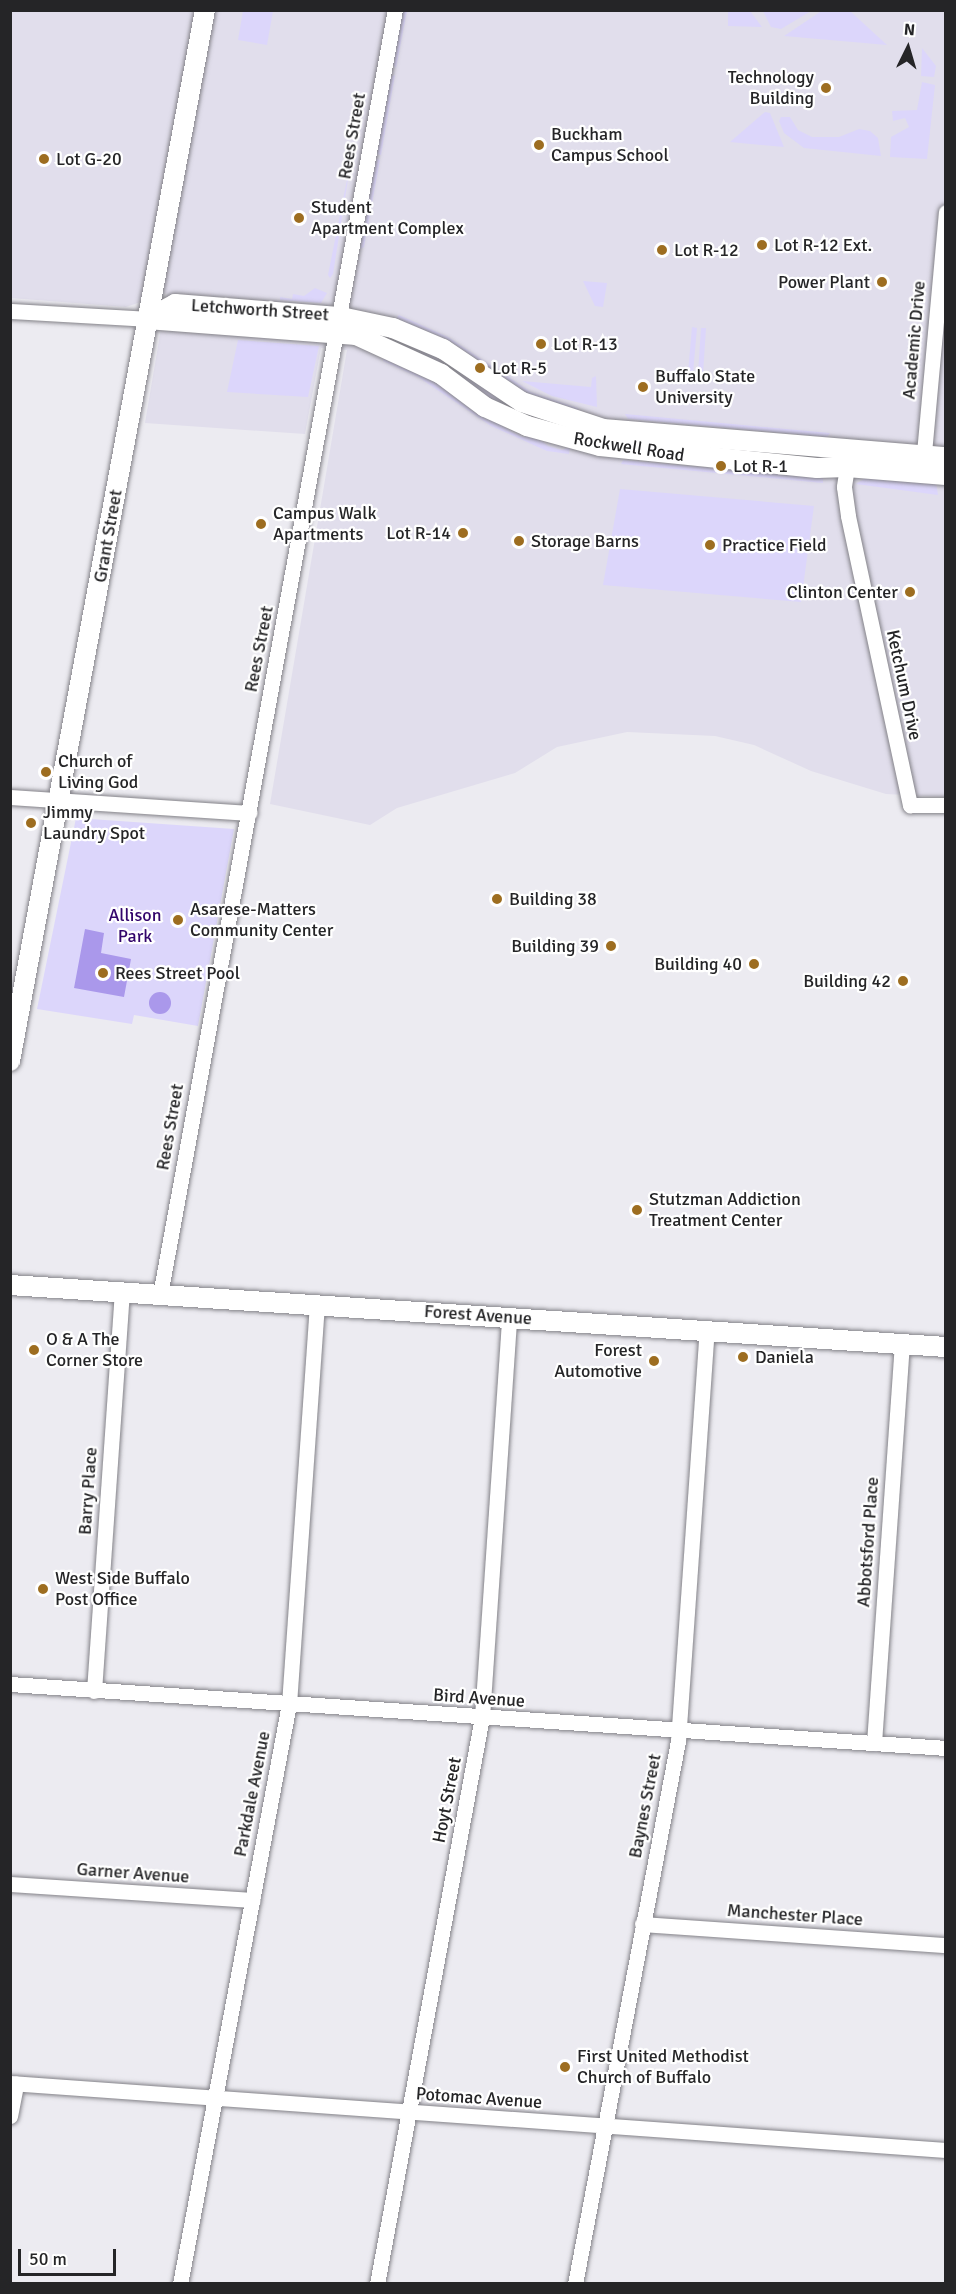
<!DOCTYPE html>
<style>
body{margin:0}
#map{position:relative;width:956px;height:2294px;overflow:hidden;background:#ecebf1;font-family:Signika,sans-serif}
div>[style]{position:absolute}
.built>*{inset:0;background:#e1deec}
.green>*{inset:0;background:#dcd6fb}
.water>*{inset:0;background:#aa98eb}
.round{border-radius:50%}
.roads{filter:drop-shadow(0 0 2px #838288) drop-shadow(0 0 2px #838288)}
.minor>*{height:15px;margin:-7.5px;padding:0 7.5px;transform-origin:7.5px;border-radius:7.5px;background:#fff}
.tertiary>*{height:20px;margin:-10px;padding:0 10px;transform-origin:10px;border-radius:10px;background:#fff}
.dots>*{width:16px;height:16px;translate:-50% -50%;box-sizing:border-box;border:3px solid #fff;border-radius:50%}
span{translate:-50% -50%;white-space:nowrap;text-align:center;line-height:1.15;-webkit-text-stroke:4.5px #fff;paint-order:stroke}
.poi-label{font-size:18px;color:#252527}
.right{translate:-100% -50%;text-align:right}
.left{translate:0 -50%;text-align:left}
.street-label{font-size:18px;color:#252527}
.park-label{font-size:18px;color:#32056b}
.frame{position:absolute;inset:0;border:12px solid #252527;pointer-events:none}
.north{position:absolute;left:878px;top:18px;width:60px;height:60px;-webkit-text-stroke:4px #fff;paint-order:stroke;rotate:5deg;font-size:16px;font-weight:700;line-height:24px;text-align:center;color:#252527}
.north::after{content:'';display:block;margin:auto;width:21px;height:27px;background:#252527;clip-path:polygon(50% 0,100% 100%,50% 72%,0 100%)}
.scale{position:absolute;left:18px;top:2249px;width:98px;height:27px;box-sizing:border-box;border:3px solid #252527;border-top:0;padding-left:8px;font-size:18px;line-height:21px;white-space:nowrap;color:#252527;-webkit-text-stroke:4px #fff;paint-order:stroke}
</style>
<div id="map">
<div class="built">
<i style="clip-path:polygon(10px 11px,945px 11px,945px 797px,886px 794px,811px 771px,754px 745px,715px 736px,627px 732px,557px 747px,515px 773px,397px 808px,370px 825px,270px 804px,347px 350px,321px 348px,305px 434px,145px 423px,167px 293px,126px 307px,11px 298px)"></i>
</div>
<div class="green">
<i style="clip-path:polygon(823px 10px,850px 11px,887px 45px,784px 36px)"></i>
<i style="clip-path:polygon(243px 11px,273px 11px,267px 45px,238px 40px)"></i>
<i style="clip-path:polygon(402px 11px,407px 11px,396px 68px,393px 64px)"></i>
<i style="clip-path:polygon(728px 11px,750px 11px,762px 27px,728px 26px)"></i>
<i style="clip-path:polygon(763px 11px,811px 11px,781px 29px,771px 27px)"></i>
<i style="clip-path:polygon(922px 48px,936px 66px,934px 77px,921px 76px)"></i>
<i style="clip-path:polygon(395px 75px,381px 155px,377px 154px,390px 77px)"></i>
<i style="clip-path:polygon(922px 82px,935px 85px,927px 159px,890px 157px,891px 137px,909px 127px,905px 118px,893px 121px,892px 111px,917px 110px)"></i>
<i style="clip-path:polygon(765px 112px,770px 113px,784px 147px,730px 142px)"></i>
<i style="clip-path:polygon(781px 117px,790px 117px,798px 130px,812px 137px,839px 137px,859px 129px,870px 131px,878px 138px,881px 156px,804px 148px,784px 133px,779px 121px)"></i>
<i style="clip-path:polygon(376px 159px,380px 160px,364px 247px,360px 249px)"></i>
<i style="clip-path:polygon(351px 160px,333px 274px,330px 278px,328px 275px)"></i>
<i style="clip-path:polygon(583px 281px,607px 283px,603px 307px,595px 306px)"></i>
<i style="clip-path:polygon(315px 288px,327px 293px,321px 303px,280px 300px,280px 297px,292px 299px,293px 294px,304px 296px)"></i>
<i style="clip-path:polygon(399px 315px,448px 337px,531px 392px,578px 408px,577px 413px,529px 396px,442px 340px,395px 319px)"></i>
<i style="clip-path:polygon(357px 325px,401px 338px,565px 425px,559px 428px,496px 404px)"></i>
<i style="clip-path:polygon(692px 327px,697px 328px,693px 373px,688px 373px)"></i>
<i style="clip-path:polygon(701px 328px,706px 328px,703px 374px,698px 374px)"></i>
<i style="clip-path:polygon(238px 340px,319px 346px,308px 397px,227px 392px)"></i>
<i style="clip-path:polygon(384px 357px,430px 379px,512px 432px,523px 437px,534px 435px,548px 446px,562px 450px,570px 447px,569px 454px,547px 451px,491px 426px,418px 377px,383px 361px)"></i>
<i style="clip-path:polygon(596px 376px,597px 407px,552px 396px,522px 381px,591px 387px,592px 378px)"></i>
<i style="clip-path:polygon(625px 414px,830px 433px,827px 437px,628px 419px)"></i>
<i style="clip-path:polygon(623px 460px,823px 478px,823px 483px,621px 464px)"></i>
<i style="clip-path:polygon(867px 477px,936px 482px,938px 495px,856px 484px)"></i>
<i style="clip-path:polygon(620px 489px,814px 506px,801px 602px,603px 585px)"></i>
<i style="clip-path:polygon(76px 818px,234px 829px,198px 1026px,134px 1015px,132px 1024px,37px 1009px)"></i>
</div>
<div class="water">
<i style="clip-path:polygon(85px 929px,104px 933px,101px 953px,131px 959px,124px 997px,74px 988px)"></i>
<i class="round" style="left:149px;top:992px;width:22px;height:22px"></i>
</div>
<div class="roads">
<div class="minor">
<i style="left:10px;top:311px;width:137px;rotate:3.3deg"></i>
<i style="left:923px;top:464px;width:253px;rotate:-84.8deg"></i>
<i style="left:847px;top:467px;width:20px;rotate:99deg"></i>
<i style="left:844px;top:487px;width:29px;rotate:82deg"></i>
<i style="left:848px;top:516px;width:296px;rotate:77.9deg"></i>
<i style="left:910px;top:805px;width:36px"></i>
<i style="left:10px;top:797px;width:240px;rotate:3.8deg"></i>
<i style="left:160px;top:1295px;width:1306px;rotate:-79.64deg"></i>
<i style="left:10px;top:1684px;width:938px;rotate:3.91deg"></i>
<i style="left:94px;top:1691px;width:400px;rotate:-86deg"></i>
<i style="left:874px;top:1743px;width:400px;rotate:-86deg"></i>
<i style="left:10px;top:1884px;width:243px;rotate:3.8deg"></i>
<i style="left:642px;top:1924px;width:305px;rotate:4deg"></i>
<i style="left:10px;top:2083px;width:938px;rotate:4.09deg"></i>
<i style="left:10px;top:2116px;width:33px;rotate:-79deg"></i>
<i style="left:180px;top:2284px;width:590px;rotate:-79.36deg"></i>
<i style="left:289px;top:1704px;width:400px;rotate:-86deg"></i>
<i style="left:377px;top:2284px;width:577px;rotate:-79.51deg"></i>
<i style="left:482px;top:1717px;width:401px;rotate:-86.1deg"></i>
<i style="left:575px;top:2284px;width:553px;rotate:-79.26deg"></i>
<i style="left:678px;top:1741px;width:412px;rotate:-86deg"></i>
</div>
<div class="tertiary">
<i style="left:147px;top:319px;width:32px;rotate:-28deg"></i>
<i style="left:175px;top:304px;width:167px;rotate:4.5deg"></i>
<i style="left:341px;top:317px;width:53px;rotate:11.9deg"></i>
<i style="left:393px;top:328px;width:54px;rotate:22.8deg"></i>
<i style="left:443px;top:349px;width:95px;rotate:33.9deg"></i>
<i style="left:522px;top:402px;width:85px;rotate:18.4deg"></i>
<i style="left:603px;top:429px;width:344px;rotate:4.7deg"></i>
<i style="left:147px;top:319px;width:210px;rotate:4.4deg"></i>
<i style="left:356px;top:335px;width:94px;rotate:24.6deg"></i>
<i style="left:441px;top:374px;width:55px;rotate:36.9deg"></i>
<i style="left:485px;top:407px;width:46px;rotate:24.3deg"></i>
<i style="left:527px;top:426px;width:76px;rotate:15.3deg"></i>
<i style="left:600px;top:446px;width:218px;rotate:5.8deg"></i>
<i style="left:817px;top:468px;width:30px;rotate:-2deg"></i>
<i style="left:847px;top:467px;width:99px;rotate:4.6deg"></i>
<i style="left:10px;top:1061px;width:1069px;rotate:-79.49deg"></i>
<i style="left:10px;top:1285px;width:938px;rotate:3.79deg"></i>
</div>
</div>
<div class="dots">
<i style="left:826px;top:88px;background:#9d6d20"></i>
<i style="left:539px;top:145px;background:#9d6d20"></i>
<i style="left:44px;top:159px;background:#9d6d20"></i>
<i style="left:299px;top:218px;background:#9d6d20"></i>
<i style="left:762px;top:245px;background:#9d6d20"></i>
<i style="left:662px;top:250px;background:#9d6d20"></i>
<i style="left:882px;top:282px;background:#9d6d20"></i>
<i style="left:541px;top:344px;background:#9d6d20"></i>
<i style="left:480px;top:368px;background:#9d6d20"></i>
<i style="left:643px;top:387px;background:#9d6d20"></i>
<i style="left:721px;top:466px;background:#9d6d20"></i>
<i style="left:261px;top:524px;background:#9d6d20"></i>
<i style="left:463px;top:533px;background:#9d6d20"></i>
<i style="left:519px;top:541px;background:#9d6d20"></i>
<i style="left:710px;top:545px;background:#9d6d20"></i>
<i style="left:910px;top:592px;background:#9d6d20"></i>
<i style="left:46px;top:772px;background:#9d6d20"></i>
<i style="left:31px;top:823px;background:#9d6d20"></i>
<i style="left:497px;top:899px;background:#9d6d20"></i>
<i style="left:178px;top:920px;background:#9d6d20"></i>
<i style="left:611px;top:946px;background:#9d6d20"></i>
<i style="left:754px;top:964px;background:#9d6d20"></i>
<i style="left:103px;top:973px;background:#9d6d20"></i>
<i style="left:903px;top:981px;background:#9d6d20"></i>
<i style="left:637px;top:1210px;background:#9d6d20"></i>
<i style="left:34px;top:1350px;background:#9d6d20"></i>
<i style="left:743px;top:1357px;background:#9d6d20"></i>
<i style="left:654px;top:1361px;background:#9d6d20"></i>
<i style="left:43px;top:1589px;background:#9d6d20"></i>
<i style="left:565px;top:2067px;background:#9d6d20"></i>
</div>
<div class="poi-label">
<span class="right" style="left:814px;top:88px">Technology<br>Building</span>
<span class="left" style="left:551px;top:145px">Buckham<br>Campus School</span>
<span class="left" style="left:56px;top:159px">Lot G-20</span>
<span class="left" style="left:311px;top:218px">Student<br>Apartment Complex</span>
<span class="left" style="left:774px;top:245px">Lot R-12 Ext.</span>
<span class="left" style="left:674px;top:250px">Lot R-12</span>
<span class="right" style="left:870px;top:282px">Power Plant</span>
<span class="left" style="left:553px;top:344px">Lot R-13</span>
<span class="left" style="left:492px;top:368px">Lot R-5</span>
<span class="left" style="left:655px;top:387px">Buffalo State<br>University</span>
<span class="left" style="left:733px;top:466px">Lot R-1</span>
<span class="left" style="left:273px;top:524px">Campus Walk<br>Apartments</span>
<span class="right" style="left:451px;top:533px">Lot R-14</span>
<span class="left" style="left:531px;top:541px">Storage Barns</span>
<span class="left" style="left:722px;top:545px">Practice Field</span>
<span class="right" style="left:898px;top:592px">Clinton Center</span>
<span class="left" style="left:58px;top:772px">Church of<br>Living God</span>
<span class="left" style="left:43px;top:823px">Jimmy<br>Laundry Spot</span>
<span class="left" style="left:509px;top:899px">Building 38</span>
<span class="left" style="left:190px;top:920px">Asarese-Matters<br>Community Center</span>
<span class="right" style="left:599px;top:946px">Building 39</span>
<span class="right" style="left:742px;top:964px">Building 40</span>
<span class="left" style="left:115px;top:973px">Rees Street Pool</span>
<span class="right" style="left:891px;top:981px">Building 42</span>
<span class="left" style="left:649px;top:1210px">Stutzman Addiction<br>Treatment Center</span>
<span class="left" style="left:46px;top:1350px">O &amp; A The<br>Corner Store</span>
<span class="right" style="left:642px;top:1361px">Forest<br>Automotive</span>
<span class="left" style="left:755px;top:1357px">Daniela</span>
<span class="left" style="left:55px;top:1589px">West Side Buffalo<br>Post Office</span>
<span class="left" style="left:577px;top:2067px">First United Methodist<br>Church of Buffalo</span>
</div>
<div class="street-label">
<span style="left:352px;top:136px;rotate:-80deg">Rees Street</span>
<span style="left:260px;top:310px;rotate:4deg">Letchworth Street</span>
<span style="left:914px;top:340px;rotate:-85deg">Academic Drive</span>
<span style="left:629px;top:447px;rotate:9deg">Rockwell Road</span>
<span style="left:108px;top:536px;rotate:-80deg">Grant Street</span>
<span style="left:259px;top:649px;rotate:-79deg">Rees Street</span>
<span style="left:904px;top:685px;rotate:78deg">Ketchum Drive</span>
<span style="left:170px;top:1127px;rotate:-80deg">Rees Street</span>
<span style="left:478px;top:1315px;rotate:4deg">Forest Avenue</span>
<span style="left:88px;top:1491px;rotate:-86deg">Barry Place</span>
<span style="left:868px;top:1542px;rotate:-86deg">Abbotsford Place</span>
<span style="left:479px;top:1698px;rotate:4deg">Bird Avenue</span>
<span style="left:252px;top:1794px;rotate:-79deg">Parkdale Avenue</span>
<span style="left:447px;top:1800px;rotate:-79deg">Hoyt Street</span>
<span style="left:645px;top:1806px;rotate:-79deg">Baynes Street</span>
<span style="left:133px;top:1873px;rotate:4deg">Garner Avenue</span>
<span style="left:795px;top:1915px;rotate:4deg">Manchester Place</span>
<span style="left:479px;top:2098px;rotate:4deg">Potomac Avenue</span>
</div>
<div class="park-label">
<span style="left:135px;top:926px">Allison<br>Park</span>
</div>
<div class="frame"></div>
<div class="north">N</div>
<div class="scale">50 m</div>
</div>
